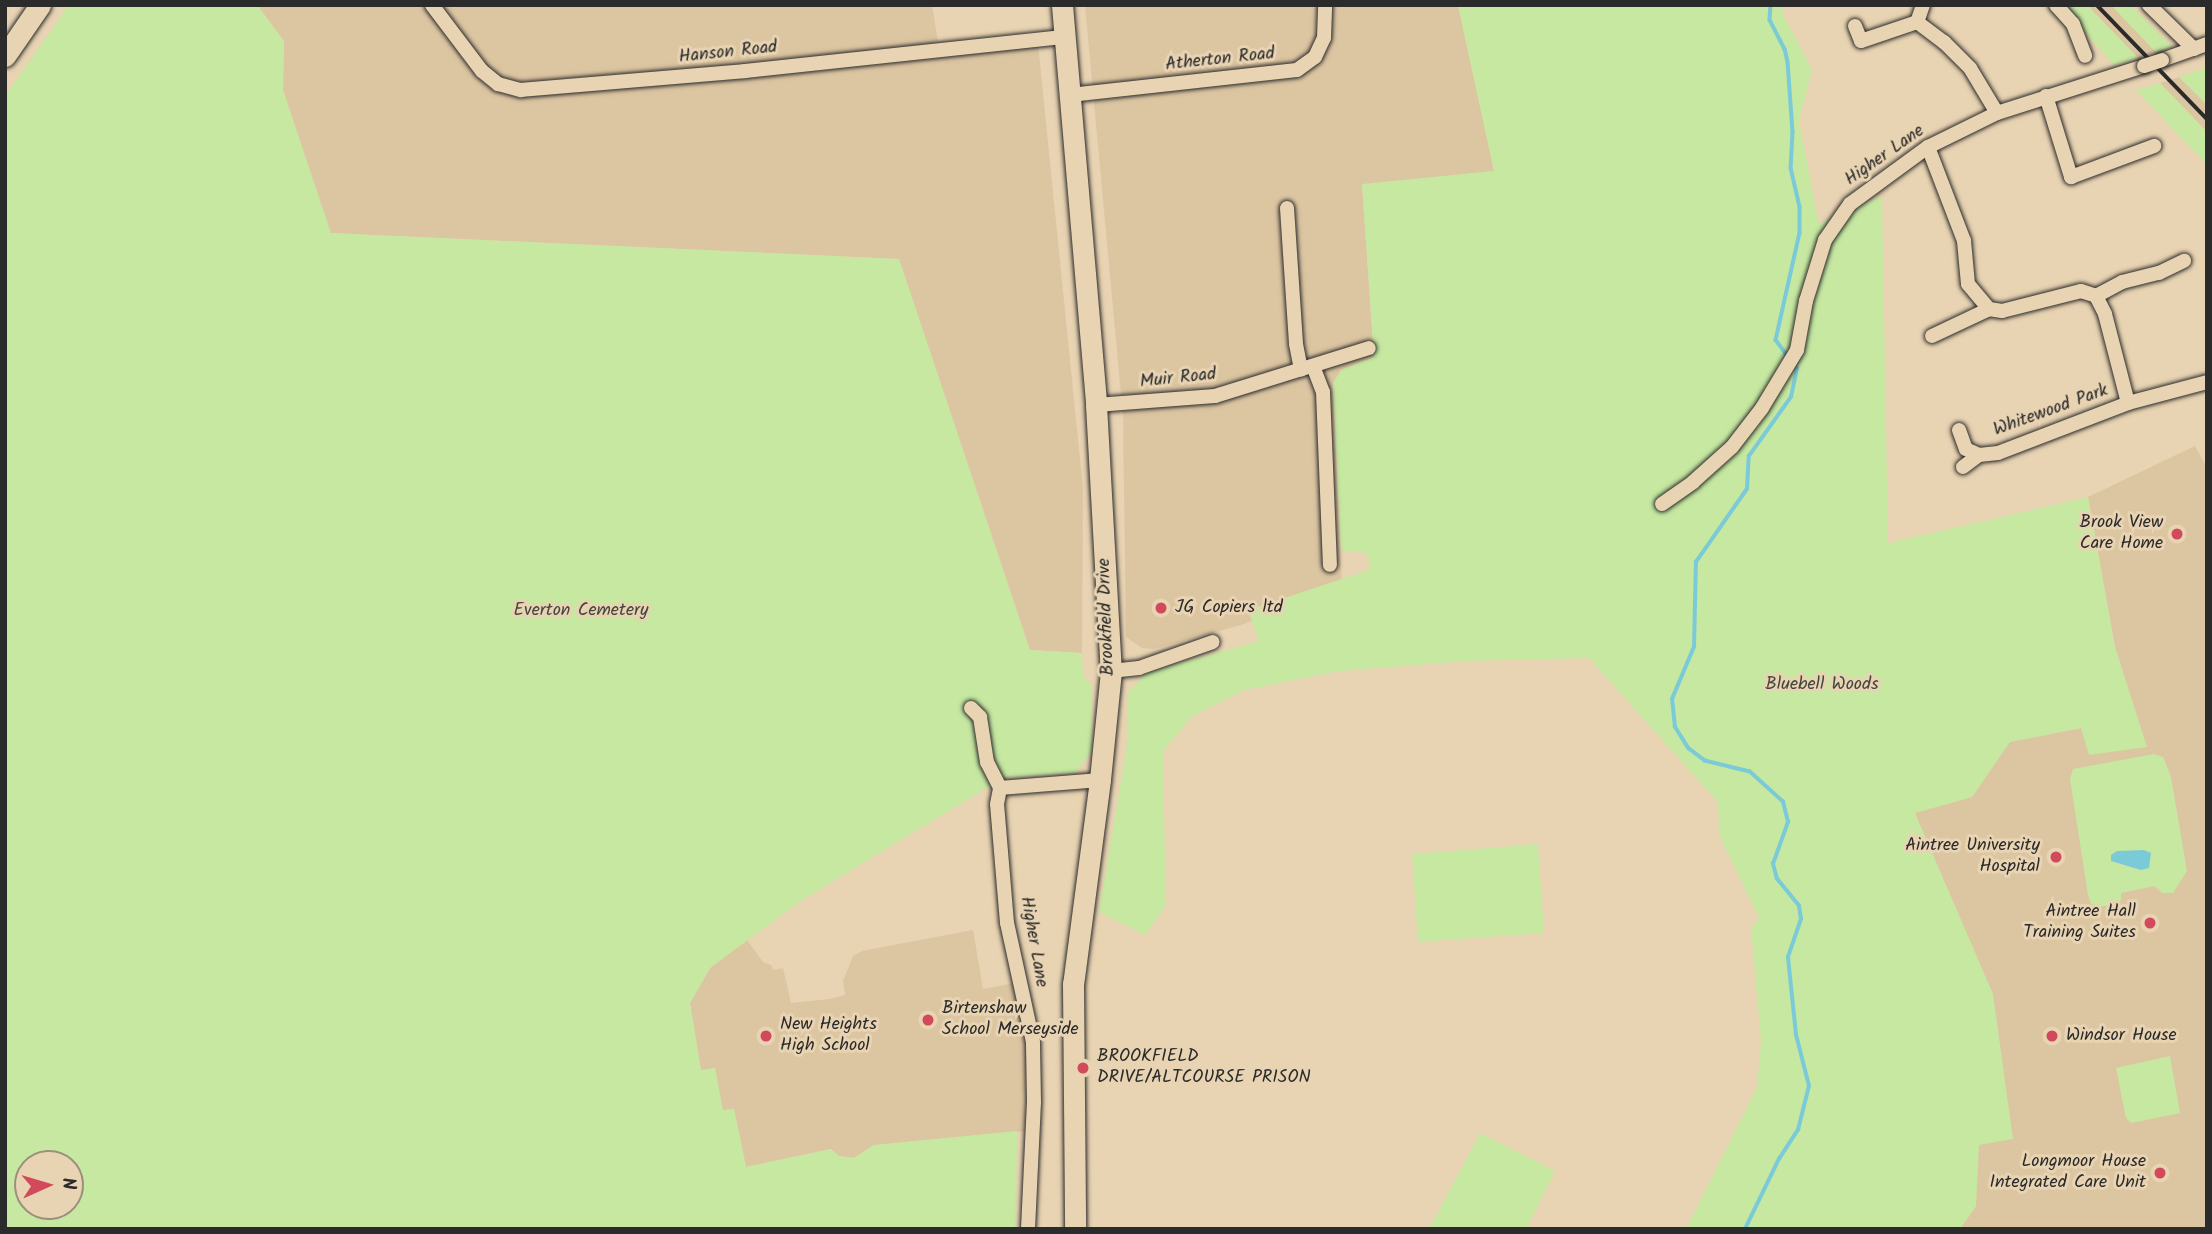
<!DOCTYPE html>
<style>
body{margin:0}
#map{position:relative;width:2212px;height:1234px;overflow:hidden;background:#e8d3b2;font-family:Kalam,sans-serif}
div>[style]{position:absolute}
.built>*{inset:0;background:#dcc5a1}
.green>*{inset:0;background:#c6e8a1}
.water>*{inset:0;background:#7bcad8}
.stream>*{height:3.5px;margin:-1.75px;padding:0 1.75px;transform-origin:1.75px;border-radius:1.75px;background:#7bcad8}
.roads{filter:drop-shadow(0 0 2px #2b2b2b) drop-shadow(0 0 2px #2b2b2b)}
.street>*{height:14px;margin:-7px;padding:0 7px;transform-origin:7px;border-radius:7px;background:#e8d3b2}
.secondary>*{height:21px;margin:-10.5px;padding:0 10.5px;transform-origin:10.5px;border-radius:10.5px;background:#e8d3b2}
.rail>*{height:3.5px;margin:-1.75px;padding:0 1.75px;transform-origin:1.75px;border-radius:1.75px;background:#2b2b2b}
.bridges{filter:drop-shadow(0 0 2px #2b2b2b) drop-shadow(0 0 2px #2b2b2b)}
.street-bridge>*{height:14px;margin:-7px;padding:0 7px;transform-origin:7px;border-radius:7px;background:#e8d3b2}
.dots>*{width:19px;height:19px;translate:-50% -50%;box-sizing:border-box;border:4px solid #e8d3b2;border-radius:50%}
span{translate:-50% -50%;white-space:nowrap;text-align:center;line-height:1.15;-webkit-text-stroke:6px #e8d3b2;paint-order:stroke}
.street-label{font-size:18px;color:#2b2b2b}
.poi-label{font-size:18px;color:#2b2b2b}
.right{translate:-100% -50%;text-align:right}
.left{translate:0 -50%;text-align:left}
.park-label{font-size:18px;color:#42473d}
.frame{position:absolute;inset:0;border:7px solid #2b2b2b;pointer-events:none}
.north{position:absolute;left:14px;top:1150px;width:70px;height:70px;box-sizing:border-box;background:#e8d3b2;border:2px solid #9c907c;border-radius:50%;rotate:86deg;font-size:19px;font-weight:700;line-height:28px;text-align:center;color:#2b2b2b}
.north::after{content:'';display:block;margin:auto;width:24px;height:32px;background:#d1495b;clip-path:polygon(50% 0,100% 100%,50% 72%,0 100%)}
</style>
<div id="map">
<div class="built">
<i style="clip-path:polygon(257px 5px,932px 5px,938px 42px,1037px 34px,1083px 489px,1082px 653px,1030px 650px,899px 259px,330px 233px,283px 90px,284px 41px)"></i>
<i style="clip-path:polygon(1085px 5px,1458px 5px,1494px 171px,1362px 185px,1374px 357px,1341px 370px,1333px 383px,1342px 587px,1241px 625px,1154px 649px,1142px 648px,1126px 637px,1123px 416px)"></i>
<i style="clip-path:polygon(2087px 5px,2111px 5px,2156px 52px,2138px 58px)"></i>
<i style="clip-path:polygon(2179px 77px,2207px 105px,2207px 132px,2160px 83px)"></i>
<i style="clip-path:polygon(2195px 446px,2207px 468px,2207px 1229px,1960px 1229px,1976px 1206px,1900px 817px,1972px 797px,2009px 742px,2081px 728px,2146px 747px,2115px 647px,2088px 497px)"></i>
<i style="clip-path:polygon(973px 930px,983px 989px,1015px 983px,1027px 1042px,1026px 1131px,874px 1145px,854px 1158px,839px 1156px,831px 1149px,746px 1167px,734px 1109px,723px 1110px,701px 1071px,690px 1003px,710px 968px,747px 940px,763px 962px,771px 965px,773px 970px,783px 968px,791px 1003px,830px 999px,845px 995px,843px 981px,853px 956px,862px 951px)"></i>
</div>
<div class="green">
<i style="clip-path:polygon(evenodd,69px 5px,257px 5px,284px 41px,283px 90px,331px 233px,899px 259px,1030px 650px,1082px 653px,1083px 676px,1091px 685px,1091px 752px,1075px 773px,1003px 778px,802px 900px,710px 968px,690px 1003px,701px 1070px,715px 1068px,723px 1110px,734px 1109px,746px 1167px,831px 1149px,839px 1156px,854px 1158px,874px 1145px,1017px 1131px,1016px 1229px,5px 1229px,5px 96px,69px 5px,28px 1164px,70px 1164px,70px 1206px,28px 1206px,28px 1164px)"></i>
<i style="clip-path:polygon(1458px 5px,1785px 5px,1782px 13px,1812px 69px,1799px 121px,1819px 224px,1882px 196px,1888px 543px,2088px 497px,2115px 647px,2147px 747px,2089px 755px,2081px 728px,2010px 742px,1972px 797px,1915px 813px,1993px 994px,2013px 1139px,1979px 1145px,1976px 1206px,1960px 1229px,1687px 1227px,1757px 1087px,1761px 1041px,1751px 928px,1759px 918px,1719px 835px,1718px 802px,1589px 658px,1467px 661px,1340px 671px,1244px 690px,1192px 716px,1163px 751px,1166px 905px,1145px 935px,1099px 912px,1128px 739px,1127px 693px,1147px 672px,1259px 641px,1248px 610px,1369px 570px,1368px 553px,1341px 550px,1333px 383px,1341px 370px,1374px 357px,1362px 184px,1494px 171px)"></i>
<i style="clip-path:polygon(2061px 5px,2087px 5px,2138px 58px,2115px 66px)"></i>
<i style="clip-path:polygon(2111px 5px,2131px 5px,2172px 47px,2156px 52px)"></i>
<i style="clip-path:polygon(2205px 68px,2207px 70px,2207px 105px,2179px 77px)"></i>
<i style="clip-path:polygon(2160px 83px,2207px 132px,2207px 165px,2136px 90px)"></i>
<i style="clip-path:polygon(2154px 754px,2163px 757px,2171px 777px,2187px 871px,2173px 893px,2162px 893px,2154px 886px,2121px 893px,2121px 900px,2115px 905px,2097px 907px,2091px 904px,2088px 895px,2070px 779px,2073px 769px)"></i>
<i style="clip-path:polygon(1538px 844px,1544px 933px,1418px 942px,1412px 854px)"></i>
<i style="clip-path:polygon(2170px 1056px,2180px 1113px,2131px 1123px,2126px 1118px,2116px 1068px)"></i>
<i style="clip-path:polygon(1480px 1133px,1555px 1171px,1526px 1229px,1429px 1229px)"></i>
</div>
<div class="water">
<i style="clip-path:polygon(2144px 850px,2151px 853px,2149px 868px,2141px 870px,2111px 861px,2111px 855px,2117px 851px)"></i>
</div>
<div class="stream">
<i style="left:1771px;top:5px;width:15px;rotate:94deg"></i>
<i style="left:1770px;top:20px;width:33px;rotate:63deg"></i>
<i style="left:1785px;top:49px;width:13px;rotate:77deg"></i>
<i style="left:1788px;top:62px;width:70px;rotate:85.9deg"></i>
<i style="left:1793px;top:132px;width:36px;rotate:93deg"></i>
<i style="left:1791px;top:168px;width:40px;rotate:77deg"></i>
<i style="left:1800px;top:207px;width:26px;rotate:90deg"></i>
<i style="left:1800px;top:233px;width:110px;rotate:102.6deg"></i>
<i style="left:1776px;top:340px;width:19px;rotate:54deg"></i>
<i style="left:1745px;top:1229px;width:78px;rotate:-64.1deg"></i>
<i style="left:1779px;top:1159px;width:35px;rotate:-57deg"></i>
<i style="left:1798px;top:1130px;width:45px;rotate:-76deg"></i>
<i style="left:1809px;top:1086px;width:53px;rotate:-104.3deg"></i>
<i style="left:1796px;top:1035px;width:78px;rotate:-95.9deg"></i>
<i style="left:1788px;top:957px;width:40px;rotate:-71.1deg"></i>
<i style="left:1801px;top:919px;width:13px;rotate:-99deg"></i>
<i style="left:1799px;top:906px;width:35px;rotate:-129deg"></i>
<i style="left:1777px;top:879px;width:16px;rotate:-105deg"></i>
<i style="left:1773px;top:864px;width:45px;rotate:-70.3deg"></i>
<i style="left:1788px;top:822px;width:21px;rotate:-104deg"></i>
<i style="left:1783px;top:802px;width:45px;rotate:-137.7deg"></i>
<i style="left:1750px;top:772px;width:46px;rotate:-166.3deg"></i>
<i style="left:1705px;top:761px;width:21px;rotate:-143deg"></i>
<i style="left:1688px;top:748px;width:25px;rotate:-122deg"></i>
<i style="left:1675px;top:727px;width:28px;rotate:-96deg"></i>
<i style="left:1672px;top:699px;width:56px;rotate:-67.1deg"></i>
<i style="left:1694px;top:647px;width:85px;rotate:-88.7deg"></i>
<i style="left:1696px;top:562px;width:89px;rotate:-55.1deg"></i>
<i style="left:1747px;top:489px;width:33px;rotate:-87deg"></i>
<i style="left:1749px;top:456px;width:72px;rotate:-54.6deg"></i>
<i style="left:1791px;top:397px;width:29px;rotate:-78deg"></i>
<i style="left:1797px;top:369px;width:5px;rotate:-127deg"></i>
</div>
<div class="roads">
<div class="street">
<i style="left:432px;top:5px;width:83px;rotate:52.9deg"></i>
<i style="left:482px;top:71px;width:21px;rotate:39deg"></i>
<i style="left:498px;top:84px;width:24px;rotate:15deg"></i>
<i style="left:521px;top:90px;width:225px;rotate:-4.8deg"></i>
<i style="left:745px;top:71px;width:322px;rotate:-6.1deg"></i>
<i style="left:1923px;top:5px;width:18px;rotate:109deg"></i>
<i style="left:1917px;top:22px;width:34px;rotate:37deg"></i>
<i style="left:1944px;top:42px;width:37px;rotate:45deg"></i>
<i style="left:1970px;top:68px;width:52px;rotate:59deg"></i>
<i style="left:2056px;top:5px;width:25px;rotate:48deg"></i>
<i style="left:2073px;top:24px;width:34px;rotate:69deg"></i>
<i style="left:2149px;top:5px;width:63px;rotate:44.4deg"></i>
<i style="left:1855px;top:26px;width:16px;rotate:68deg"></i>
<i style="left:1861px;top:41px;width:59px;rotate:-18.7deg"></i>
<i style="left:2162px;top:60px;width:48px;rotate:-19.6deg"></i>
<i style="left:1070px;top:95px;width:228px;rotate:-6.3deg"></i>
<i style="left:1297px;top:70px;width:22px;rotate:-36deg"></i>
<i style="left:1315px;top:57px;width:21px;rotate:-65deg"></i>
<i style="left:1324px;top:38px;width:33px;rotate:-88deg"></i>
<i style="left:2046px;top:96px;width:85px;rotate:72.8deg"></i>
<i style="left:2071px;top:177px;width:89px;rotate:-20.5deg"></i>
<i style="left:1928px;top:147px;width:101px;rotate:69deg"></i>
<i style="left:1964px;top:241px;width:43px;rotate:84.7deg"></i>
<i style="left:1968px;top:284px;width:33px;rotate:50deg"></i>
<i style="left:1989px;top:309px;width:13px;rotate:9deg"></i>
<i style="left:2002px;top:311px;width:81px;rotate:-14.2deg"></i>
<i style="left:2081px;top:291px;width:16px;rotate:18deg"></i>
<i style="left:2096px;top:296px;width:20px;rotate:63deg"></i>
<i style="left:2105px;top:314px;width:92px;rotate:75.5deg"></i>
<i style="left:2128px;top:403px;width:82px;rotate:-14.9deg"></i>
<i style="left:1287px;top:208px;width:136px;rotate:86.2deg"></i>
<i style="left:1296px;top:344px;width:26px;rotate:79deg"></i>
<i style="left:2096px;top:296px;width:30px;rotate:-28deg"></i>
<i style="left:2122px;top:282px;width:38px;rotate:-14deg"></i>
<i style="left:2159px;top:273px;width:28px;rotate:-26deg"></i>
<i style="left:1932px;top:336px;width:63px;rotate:-25.3deg"></i>
<i style="left:1313px;top:366px;width:28px;rotate:69deg"></i>
<i style="left:1323px;top:392px;width:173px;rotate:87.7deg"></i>
<i style="left:1096px;top:405px;width:119px;rotate:-4.3deg"></i>
<i style="left:1215px;top:396px;width:161px;rotate:-17.3deg"></i>
<i style="left:1959px;top:430px;width:20px;rotate:70deg"></i>
<i style="left:1966px;top:449px;width:14px;rotate:25deg"></i>
<i style="left:1979px;top:455px;width:19px;rotate:-6deg"></i>
<i style="left:1998px;top:453px;width:139px;rotate:-21deg"></i>
<i style="left:1963px;top:467px;width:20px;rotate:-37deg"></i>
<i style="left:1662px;top:504px;width:38px;rotate:-35deg"></i>
<i style="left:1693px;top:482px;width:52px;rotate:-41.9deg"></i>
<i style="left:1732px;top:447px;width:49px;rotate:-52.4deg"></i>
<i style="left:1762px;top:408px;width:68px;rotate:-58.9deg"></i>
<i style="left:1797px;top:350px;width:50px;rotate:-79.6deg"></i>
<i style="left:1806px;top:301px;width:64px;rotate:-72.7deg"></i>
<i style="left:1825px;top:240px;width:44px;rotate:-55.2deg"></i>
<i style="left:1850px;top:204px;width:97px;rotate:-36.2deg"></i>
<i style="left:1928px;top:147px;width:77px;rotate:-26.2deg"></i>
<i style="left:1997px;top:113px;width:154px;rotate:-17.7deg"></i>
<i style="left:1111px;top:671px;width:28px;rotate:-6deg"></i>
<i style="left:1139px;top:668px;width:78px;rotate:-19.4deg"></i>
<i style="left:971px;top:708px;width:13px;rotate:45deg"></i>
<i style="left:980px;top:717px;width:46px;rotate:81.2deg"></i>
<i style="left:987px;top:762px;width:29px;rotate:63deg"></i>
<i style="left:1028px;top:1229px;width:127px;rotate:-87.3deg"></i>
<i style="left:1034px;top:1102px;width:60px;rotate:-91deg"></i>
<i style="left:1033px;top:1042px;width:122px;rotate:-102.3deg"></i>
<i style="left:1007px;top:923px;width:119px;rotate:-94.8deg"></i>
<i style="left:997px;top:804px;width:16px;rotate:-79deg"></i>
<i style="left:1000px;top:788px;width:100px;rotate:-4.6deg"></i>
</div>
<div class="secondary">
<i style="left:1062px;top:5px;width:401px;rotate:85.1deg"></i>
<i style="left:1096px;top:405px;width:266px;rotate:86.8deg"></i>
<i style="left:1111px;top:671px;width:110px;rotate:95.8deg"></i>
<i style="left:1100px;top:780px;width:206px;rotate:97.5deg"></i>
<i style="left:1073px;top:984px;width:245px;rotate:89.5deg"></i>
<i style="left:5px;top:56px;width:62px;rotate:-55.5deg"></i>
</div>
</div>
<div class="rail">
<i style="left:2097px;top:5px;width:158px;rotate:46deg"></i>
</div>
<div class="bridges">
<div class="street-bridge">
<i style="left:2144px;top:66px;width:19px;rotate:-18deg"></i>
</div>
</div>
<div class="dots">
<i style="left:2177px;top:534px;background:#d1495b"></i>
<i style="left:1161px;top:608px;background:#d1495b"></i>
<i style="left:2056px;top:857px;background:#d1495b"></i>
<i style="left:2150px;top:923px;background:#d1495b"></i>
<i style="left:928px;top:1020px;background:#d1495b"></i>
<i style="left:766px;top:1036px;background:#d1495b"></i>
<i style="left:2052px;top:1036px;background:#d1495b"></i>
<i style="left:1083px;top:1068px;background:#d1495b"></i>
<i style="left:2160px;top:1173px;background:#d1495b"></i>
</div>
<div class="street-label">
<span style="left:728px;top:53px;rotate:-6deg">Hanson Road</span>
<span style="left:1220px;top:60px;rotate:-6deg">Atherton Road</span>
<span style="left:1885px;top:156px;rotate:-35deg">Higher Lane</span>
<span style="left:1178px;top:379px;rotate:-6deg">Muir Road</span>
<span style="left:2051px;top:411px;rotate:-20deg">Whitewood Park</span>
<span style="left:1107px;top:617px;rotate:-92deg">Brookfield Drive</span>
<span style="left:1033px;top:942px;rotate:80deg">Higher Lane</span>
</div>
<div class="poi-label">
<span class="right" style="left:2163px;top:534px">Brook View<br>Care Home</span>
<span class="left" style="left:1175px;top:608px">JG Copiers ltd</span>
<span class="right" style="left:2040px;top:857px">Aintree University<br>Hospital</span>
<span class="right" style="left:2136px;top:923px">Aintree Hall<br>Training Suites</span>
<span class="left" style="left:942px;top:1020px">Birtenshaw<br>School Merseyside</span>
<span class="left" style="left:780px;top:1036px">New Heights<br>High School</span>
<span class="left" style="left:2066px;top:1036px">Windsor House</span>
<span class="left" style="left:1097px;top:1068px">BROOKFIELD<br>DRIVE/ALTCOURSE PRISON</span>
<span class="right" style="left:2146px;top:1173px">Longmoor House<br>Integrated Care Unit</span>
</div>
<div class="park-label">
<span style="left:581px;top:611px">Everton Cemetery</span>
<span style="left:1822px;top:685px">Bluebell Woods</span>
</div>
<div class="frame"></div>
<div class="north">N</div>
</div>
